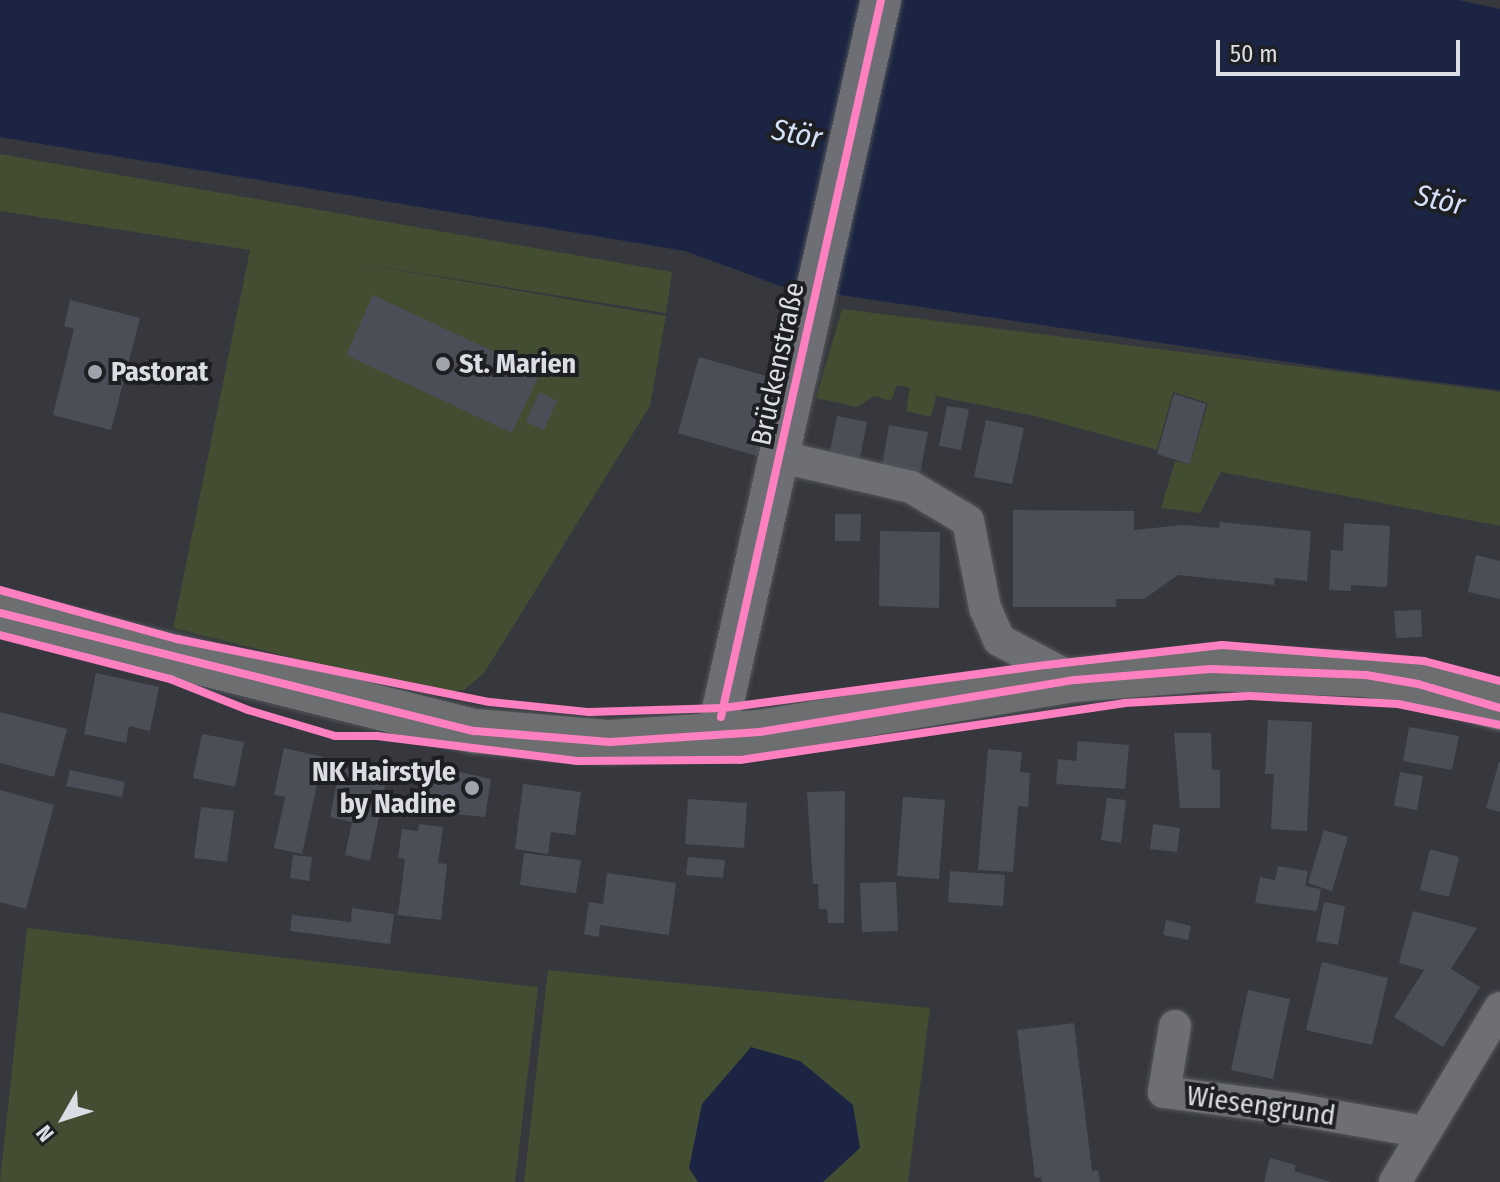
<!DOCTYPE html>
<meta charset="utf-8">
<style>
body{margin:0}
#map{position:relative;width:1500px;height:1182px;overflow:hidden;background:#36383e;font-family:"Fira Sans Condensed",sans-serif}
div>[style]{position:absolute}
.green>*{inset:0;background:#434d32}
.water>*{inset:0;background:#1b2543}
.building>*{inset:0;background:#4b4e57}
.roads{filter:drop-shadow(0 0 2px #54565b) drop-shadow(0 0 2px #54565b)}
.minor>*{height:32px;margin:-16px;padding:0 16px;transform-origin:16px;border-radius:16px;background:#6d6f74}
.tertiary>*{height:40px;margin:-20px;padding:0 20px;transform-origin:20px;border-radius:20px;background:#6d6f74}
.secondary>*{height:44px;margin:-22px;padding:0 22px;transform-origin:22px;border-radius:22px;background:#6c6e6f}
.cycleway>*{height:8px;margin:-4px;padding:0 4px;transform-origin:4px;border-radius:4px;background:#ff80c0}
.dots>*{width:22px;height:22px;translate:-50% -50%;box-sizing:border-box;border:4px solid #1d1f23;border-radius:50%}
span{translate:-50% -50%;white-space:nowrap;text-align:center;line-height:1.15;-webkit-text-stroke:8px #1d1f23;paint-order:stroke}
.poi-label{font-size:28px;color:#dbdde4;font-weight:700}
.left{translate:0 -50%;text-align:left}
.right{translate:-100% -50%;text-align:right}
.street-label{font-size:28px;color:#dbdde4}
.water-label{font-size:30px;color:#d5e0f9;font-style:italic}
.north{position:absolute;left:24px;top:1078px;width:80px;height:80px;-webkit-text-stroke:6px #1d1f23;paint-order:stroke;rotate:231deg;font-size:22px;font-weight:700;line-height:32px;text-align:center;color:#dbdde4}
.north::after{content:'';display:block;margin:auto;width:28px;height:36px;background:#dbdde4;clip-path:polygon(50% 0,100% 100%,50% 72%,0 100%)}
.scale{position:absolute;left:1216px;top:40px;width:244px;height:36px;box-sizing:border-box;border:4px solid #dbdde4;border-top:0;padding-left:10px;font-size:24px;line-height:28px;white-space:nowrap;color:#dbdde4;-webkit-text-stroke:6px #1d1f23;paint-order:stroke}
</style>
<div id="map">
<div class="green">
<i style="clip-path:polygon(0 154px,672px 272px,666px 313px,345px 261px,666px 316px,650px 406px,484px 673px,464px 690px,433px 693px,173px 628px,250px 250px,0 211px)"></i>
<i style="clip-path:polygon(842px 309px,1500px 392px,1500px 526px,1221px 472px,1200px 513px,1161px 508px,1175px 461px,1190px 464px,1208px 403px,1173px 392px,1157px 450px,1035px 416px,936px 396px,931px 417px,906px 411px,910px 388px,897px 385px,891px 401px,874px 396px,857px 407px,816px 398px)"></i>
<i style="clip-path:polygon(27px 928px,538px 987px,515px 1182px,0 1182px)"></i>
<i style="clip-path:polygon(548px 970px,930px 1008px,908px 1182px,524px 1182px)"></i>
</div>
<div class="water">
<i style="clip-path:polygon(0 0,1458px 0,1500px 9px,1500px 390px,1342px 370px,780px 286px,685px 251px,0 137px)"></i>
<i style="clip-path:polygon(751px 1047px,800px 1061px,853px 1105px,860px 1148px,823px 1182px,698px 1182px,689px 1168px,702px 1104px)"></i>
</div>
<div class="building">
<i style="clip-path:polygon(373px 295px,540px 373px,512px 433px,346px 355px)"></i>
<i style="clip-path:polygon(70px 300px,140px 318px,111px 430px,53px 415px,74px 329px,64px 326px)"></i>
<i style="clip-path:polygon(699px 357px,781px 380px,760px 457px,678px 433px)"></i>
<i style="clip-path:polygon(539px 392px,557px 401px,544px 430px,526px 422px)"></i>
<i style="clip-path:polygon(1174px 394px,1206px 404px,1190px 464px,1157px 454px)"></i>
<i style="clip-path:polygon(947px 406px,969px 409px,961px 450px,939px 446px)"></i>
<i style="clip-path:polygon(837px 416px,867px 422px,858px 467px,828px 461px)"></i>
<i style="clip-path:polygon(986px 420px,1024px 428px,1012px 484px,974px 477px)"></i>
<i style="clip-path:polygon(889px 425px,928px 432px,919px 479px,881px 471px)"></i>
<i style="clip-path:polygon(1013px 510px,1134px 511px,1134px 530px,1183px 525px,1219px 528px,1220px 522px,1311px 531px,1307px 581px,1275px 578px,1274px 585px,1178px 575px,1144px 599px,1116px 599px,1116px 607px,1013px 607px)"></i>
<i style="clip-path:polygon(835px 514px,861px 514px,860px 541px,835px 541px)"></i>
<i style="clip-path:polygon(1344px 523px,1390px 526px,1387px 587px,1351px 585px,1351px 591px,1329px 590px,1331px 550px,1343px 551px)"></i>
<i style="clip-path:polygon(880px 531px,940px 532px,939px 608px,879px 606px)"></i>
<i style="clip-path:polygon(1476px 555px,1500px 561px,1500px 599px,1468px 592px)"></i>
<i style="clip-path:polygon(1421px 610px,1422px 637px,1396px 638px,1394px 611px)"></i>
<i style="clip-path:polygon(96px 673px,159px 687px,150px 731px,129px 726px,126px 743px,84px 734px)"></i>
<i style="clip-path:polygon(0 712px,67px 729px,54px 777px,0 763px)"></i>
<i style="clip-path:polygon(1268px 720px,1312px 722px,1307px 831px,1271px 829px,1274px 774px,1265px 774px)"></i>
<i style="clip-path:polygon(1409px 727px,1459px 736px,1452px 770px,1403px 761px)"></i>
<i style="clip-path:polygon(1174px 733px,1211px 733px,1212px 770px,1220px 770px,1220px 808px,1180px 808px)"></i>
<i style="clip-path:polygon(202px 734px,244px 742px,235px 787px,193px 778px)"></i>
<i style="clip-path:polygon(1078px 741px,1129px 745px,1125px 789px,1056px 784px,1058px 759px,1076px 761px)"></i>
<i style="clip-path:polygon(284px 748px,323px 757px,302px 854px,274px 848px,285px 797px,274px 795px)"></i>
<i style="clip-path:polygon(988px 749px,1022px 752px,1020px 772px,1030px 773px,1028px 807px,1018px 806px,1013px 872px,978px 870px)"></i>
<i style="clip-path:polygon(1499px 762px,1500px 762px,1500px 812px,1486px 808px)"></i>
<i style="clip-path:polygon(429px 765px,491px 779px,485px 817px,422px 811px)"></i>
<i style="clip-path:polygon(340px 767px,387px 776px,370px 861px,345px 855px,352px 822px,330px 817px)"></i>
<i style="clip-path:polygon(70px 770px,125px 782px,122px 797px,66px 786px)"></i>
<i style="clip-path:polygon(1400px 772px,1423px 776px,1417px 810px,1394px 806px)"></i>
<i style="clip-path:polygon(523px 784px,581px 792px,575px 835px,551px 832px,548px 854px,515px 849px)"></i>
<i style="clip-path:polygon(0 790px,54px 805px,26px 909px,0 902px)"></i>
<i style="clip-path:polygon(845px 791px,844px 923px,828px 923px,827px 909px,819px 909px,818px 884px,813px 884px,807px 792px)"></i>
<i style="clip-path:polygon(903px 797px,945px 800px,939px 879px,897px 876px)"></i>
<i style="clip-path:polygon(1107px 798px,1126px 800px,1121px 843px,1101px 840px)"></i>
<i style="clip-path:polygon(688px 799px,747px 803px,744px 848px,685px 844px)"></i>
<i style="clip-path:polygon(201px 807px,234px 811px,227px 862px,194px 858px)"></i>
<i style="clip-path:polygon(419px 824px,443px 827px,438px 863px,447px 864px,441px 920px,398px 915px,405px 859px,398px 858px,402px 829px,418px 831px)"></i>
<i style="clip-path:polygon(1153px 824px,1180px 828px,1177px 852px,1150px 849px)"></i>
<i style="clip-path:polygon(1324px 830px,1348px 837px,1332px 891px,1308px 883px)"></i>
<i style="clip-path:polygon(1430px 849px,1459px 857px,1449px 897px,1420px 890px)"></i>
<i style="clip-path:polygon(524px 853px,581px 860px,576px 893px,520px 885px)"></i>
<i style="clip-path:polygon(293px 855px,312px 857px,309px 881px,290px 878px)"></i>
<i style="clip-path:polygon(688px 857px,725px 860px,723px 878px,686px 875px)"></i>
<i style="clip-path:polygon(1278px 866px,1308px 871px,1305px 886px,1321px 889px,1317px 911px,1255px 903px,1260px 877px,1275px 880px)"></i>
<i style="clip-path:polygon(950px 871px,1005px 875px,1003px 906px,948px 902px)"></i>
<i style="clip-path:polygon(607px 873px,676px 883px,669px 935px,600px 925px,599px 937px,584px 934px,589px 902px,603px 904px)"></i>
<i style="clip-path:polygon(896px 882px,898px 931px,862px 932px,860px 883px)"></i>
<i style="clip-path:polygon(1324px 902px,1345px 906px,1338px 945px,1316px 941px)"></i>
<i style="clip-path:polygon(352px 908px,394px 914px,390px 944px,290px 931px,292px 915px,351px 922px)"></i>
<i style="clip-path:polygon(1413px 911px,1477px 928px,1451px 969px,1480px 987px,1443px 1047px,1394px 1017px,1424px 970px,1399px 963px)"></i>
<i style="clip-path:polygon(1166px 920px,1191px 926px,1188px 940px,1163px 935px)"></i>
<i style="clip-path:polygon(1322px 962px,1388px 978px,1372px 1045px,1306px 1030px)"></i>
<i style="clip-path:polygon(1248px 990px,1290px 999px,1273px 1079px,1231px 1070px)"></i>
<i style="clip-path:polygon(1074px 1023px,1092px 1171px,1098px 1170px,1100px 1182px,1042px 1182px,1041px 1177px,1035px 1178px,1017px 1030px)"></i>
<i style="clip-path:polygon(1270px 1158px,1296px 1165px,1294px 1171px,1331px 1182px,1264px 1182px)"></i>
</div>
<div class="roads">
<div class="minor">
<i style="left:781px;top:457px;width:133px;rotate:13deg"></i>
<i style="left:911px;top:487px;width:66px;rotate:30.8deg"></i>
<i style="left:968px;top:521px;width:89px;rotate:78.9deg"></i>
<i style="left:985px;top:608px;width:35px;rotate:66deg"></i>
<i style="left:999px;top:640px;width:86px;rotate:27.8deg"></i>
<i style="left:1175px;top:1026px;width:67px;rotate:99.5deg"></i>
<i style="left:1164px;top:1092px;width:131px;rotate:7.5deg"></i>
<i style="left:1294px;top:1109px;width:132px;rotate:10deg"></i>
<i style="left:1395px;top:1182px;width:203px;rotate:-58.9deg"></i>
</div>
<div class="tertiary">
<i style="left:716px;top:737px;width:755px;rotate:-77.38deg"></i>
</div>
<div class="secondary">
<i style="left:0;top:613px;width:489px;rotate:14deg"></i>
<i style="left:475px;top:731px;width:135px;rotate:4.7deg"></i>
<i style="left:610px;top:742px;width:150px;rotate:-3.8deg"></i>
<i style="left:760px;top:732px;width:319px;rotate:-9.4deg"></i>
<i style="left:1075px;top:680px;width:136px;rotate:-4.6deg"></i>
<i style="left:1211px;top:669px;width:155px;rotate:2.2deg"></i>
<i style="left:1366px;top:675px;width:53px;rotate:9.8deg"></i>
<i style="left:1418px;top:684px;width:85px;rotate:16.3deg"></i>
</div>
</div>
<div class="cycleway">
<i style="left:0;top:590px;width:184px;rotate:15.5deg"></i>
<i style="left:177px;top:639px;width:319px;rotate:11.4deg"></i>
<i style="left:490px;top:702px;width:100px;rotate:5.8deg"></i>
<i style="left:589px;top:712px;width:134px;rotate:-1.7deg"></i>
<i style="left:723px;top:708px;width:326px;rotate:-7.6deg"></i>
<i style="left:1046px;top:665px;width:177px;rotate:-6.5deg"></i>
<i style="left:1222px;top:645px;width:203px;rotate:4.5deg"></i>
<i style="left:1424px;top:661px;width:79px;rotate:14.7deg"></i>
<i style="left:0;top:613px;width:489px;rotate:14deg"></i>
<i style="left:475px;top:731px;width:135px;rotate:4.7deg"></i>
<i style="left:610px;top:742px;width:150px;rotate:-3.8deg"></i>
<i style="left:760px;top:732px;width:319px;rotate:-9.4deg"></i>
<i style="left:1075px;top:680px;width:136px;rotate:-4.6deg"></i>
<i style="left:1211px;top:669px;width:155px;rotate:2.2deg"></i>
<i style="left:1366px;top:675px;width:53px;rotate:9.8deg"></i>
<i style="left:1418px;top:684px;width:85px;rotate:16.3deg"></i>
<i style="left:0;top:635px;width:176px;rotate:14.5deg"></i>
<i style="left:170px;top:679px;width:84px;rotate:21.7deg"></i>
<i style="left:248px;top:710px;width:91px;rotate:16.6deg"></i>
<i style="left:335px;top:736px;width:42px"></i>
<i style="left:377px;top:736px;width:202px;rotate:7.1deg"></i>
<i style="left:577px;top:761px;width:163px;rotate:-0.4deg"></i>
<i style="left:740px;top:760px;width:388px;rotate:-8.4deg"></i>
<i style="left:1124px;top:703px;width:126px;rotate:-3.2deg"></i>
<i style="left:1250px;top:696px;width:148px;rotate:3.1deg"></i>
<i style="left:1398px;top:704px;width:104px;rotate:11.6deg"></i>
<i style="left:721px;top:717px;width:735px;rotate:-77.42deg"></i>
</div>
<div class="dots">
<i style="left:443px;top:364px;background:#a1a3aa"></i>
<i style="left:95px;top:372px;background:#a1a3aa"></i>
<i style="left:472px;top:788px;background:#a1a3aa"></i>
</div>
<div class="poi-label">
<span class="left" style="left:459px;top:364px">St. Marien</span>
<span class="left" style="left:111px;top:372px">Pastorat</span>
<span class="right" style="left:456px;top:788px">NK Hairstyle<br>by Nadine</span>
</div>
<div class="street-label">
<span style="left:778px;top:364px;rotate:-78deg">Brückenstraße</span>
<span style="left:1261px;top:1106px;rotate:8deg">Wiesengrund</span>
</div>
<div class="water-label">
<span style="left:797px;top:134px;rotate:11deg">Stör</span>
<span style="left:1440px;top:200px;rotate:13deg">Stör</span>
</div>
<div class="north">N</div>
<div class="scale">50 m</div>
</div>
